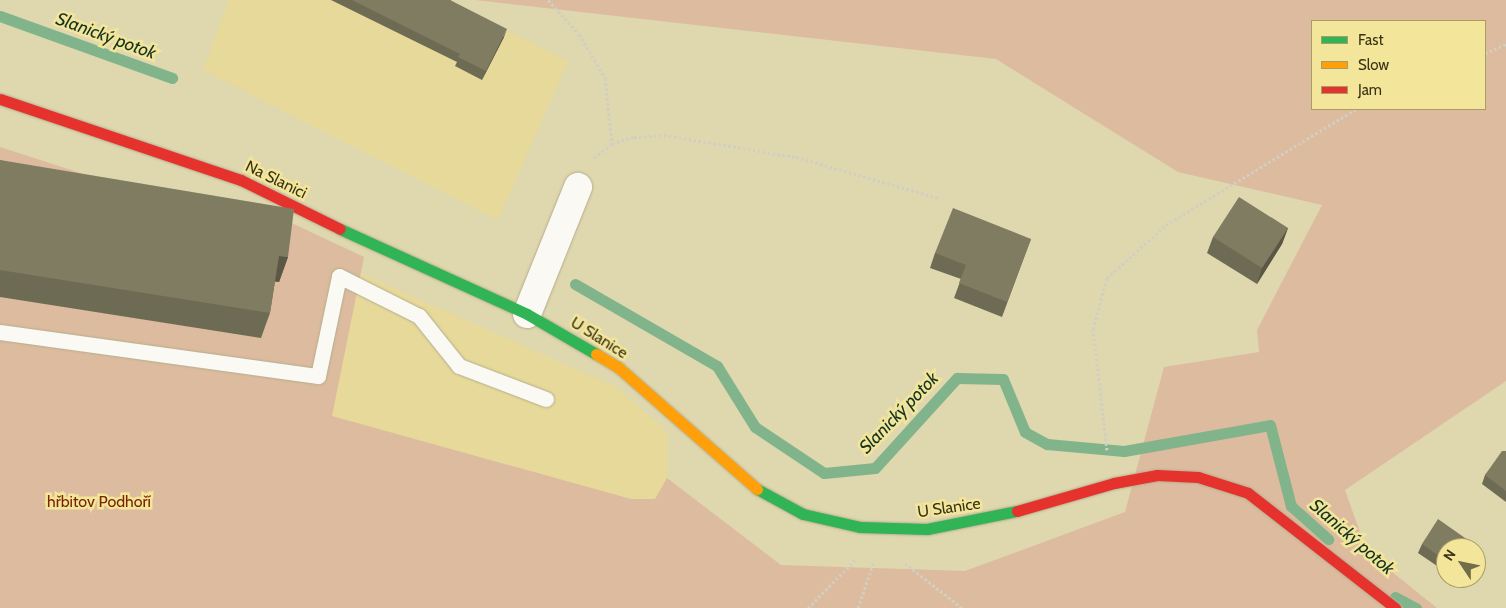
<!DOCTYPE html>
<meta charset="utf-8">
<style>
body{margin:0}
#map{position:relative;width:1506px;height:608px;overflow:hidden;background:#dfd7ae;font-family:Cabin,sans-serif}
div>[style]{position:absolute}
.built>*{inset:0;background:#e6d999}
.green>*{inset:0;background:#ddbb9f}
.stream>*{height:11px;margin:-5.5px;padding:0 5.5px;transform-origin:5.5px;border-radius:5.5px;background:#82b48c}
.path>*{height:3px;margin-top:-1.5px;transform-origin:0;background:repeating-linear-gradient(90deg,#d1cfc2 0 2.5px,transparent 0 5px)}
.roads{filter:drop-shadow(0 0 1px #b5ae8e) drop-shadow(0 0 1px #b5ae8e)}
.lane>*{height:15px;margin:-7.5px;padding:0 7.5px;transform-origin:7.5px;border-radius:7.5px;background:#faf9f3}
.street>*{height:28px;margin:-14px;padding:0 14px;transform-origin:14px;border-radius:14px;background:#faf9f3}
.fast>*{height:11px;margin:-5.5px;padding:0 5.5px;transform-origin:5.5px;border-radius:5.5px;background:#30b455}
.slow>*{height:11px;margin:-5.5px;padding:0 5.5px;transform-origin:5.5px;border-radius:5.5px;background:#ff9f0a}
.jam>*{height:11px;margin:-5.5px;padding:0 5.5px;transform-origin:5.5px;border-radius:5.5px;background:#e5322d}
.wall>*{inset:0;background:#6e6b54}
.shaded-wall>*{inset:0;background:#5a5745}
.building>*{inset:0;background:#807c62}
span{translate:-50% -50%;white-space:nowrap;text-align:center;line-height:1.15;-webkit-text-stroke:5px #f3e59a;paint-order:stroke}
.street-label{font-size:16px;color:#383314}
.park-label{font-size:16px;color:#7a2400}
.water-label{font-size:18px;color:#123322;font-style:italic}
.legend{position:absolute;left:1311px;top:20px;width:175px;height:90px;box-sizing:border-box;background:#f3e59a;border:1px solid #a89e64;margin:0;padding:6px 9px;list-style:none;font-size:15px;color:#383314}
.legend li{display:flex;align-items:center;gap:10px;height:25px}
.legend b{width:25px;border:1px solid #a89e64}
.north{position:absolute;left:1436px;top:538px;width:50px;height:50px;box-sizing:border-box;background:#f3e59a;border:1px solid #a89e64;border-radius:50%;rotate:304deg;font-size:14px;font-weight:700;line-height:20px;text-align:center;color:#383314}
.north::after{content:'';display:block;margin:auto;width:18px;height:22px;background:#726c4a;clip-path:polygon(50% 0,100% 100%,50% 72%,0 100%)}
</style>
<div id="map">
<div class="built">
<i style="clip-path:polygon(229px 0,447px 0,568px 61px,498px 220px,203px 70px)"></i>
<i style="clip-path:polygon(358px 272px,616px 387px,668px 433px,667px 478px,655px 499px,631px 499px,331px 416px)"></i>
</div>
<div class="green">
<i style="clip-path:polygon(evenodd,475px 0,1506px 0,1506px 381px,1345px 490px,1367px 552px,1437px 608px,0 608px,0 147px,250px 228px,281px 218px,364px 257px,332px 416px,631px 499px,655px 499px,667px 478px,781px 565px,965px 571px,1125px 512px,1164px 367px,1259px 352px,1257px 330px,1322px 205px,1178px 172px,996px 59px,475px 0,1312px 21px,1485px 21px,1485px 109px,1312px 109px,1312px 21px)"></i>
</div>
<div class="stream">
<i style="left:0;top:16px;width:183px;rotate:19.8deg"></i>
<i style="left:575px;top:284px;width:164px;rotate:30deg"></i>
<i style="left:717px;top:366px;width:72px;rotate:58.1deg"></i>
<i style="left:755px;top:427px;width:83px;rotate:33.7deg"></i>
<i style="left:824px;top:473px;width:51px;rotate:-5.6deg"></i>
<i style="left:875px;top:468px;width:122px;rotate:-47.7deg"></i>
<i style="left:957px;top:378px;width:46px;rotate:1.2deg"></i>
<i style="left:1003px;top:379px;width:57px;rotate:67.5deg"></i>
<i style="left:1025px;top:432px;width:25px;rotate:29deg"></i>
<i style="left:1047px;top:444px;width:77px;rotate:5.2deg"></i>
<i style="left:1124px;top:451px;width:148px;rotate:-10.1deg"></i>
<i style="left:1270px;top:425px;width:84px;rotate:75.5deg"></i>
<i style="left:1291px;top:506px;width:50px;rotate:41.7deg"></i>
<i style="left:1395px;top:597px;width:24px;rotate:28deg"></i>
</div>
<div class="path">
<i style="left:548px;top:0;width:46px;rotate:47.6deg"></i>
<i style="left:579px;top:34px;width:51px;rotate:59.4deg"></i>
<i style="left:605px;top:78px;width:66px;rotate:83.9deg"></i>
<i style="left:1485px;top:53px;width:23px;rotate:-23deg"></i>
<i style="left:594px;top:158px;width:23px;rotate:-38deg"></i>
<i style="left:612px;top:144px;width:23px;rotate:-18deg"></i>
<i style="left:634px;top:137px;width:30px;rotate:-4deg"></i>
<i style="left:664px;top:135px;width:134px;rotate:9.5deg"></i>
<i style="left:796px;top:157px;width:148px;rotate:16.1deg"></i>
<i style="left:1107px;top:450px;width:122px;rotate:-96.6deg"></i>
<i style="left:1093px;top:329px;width:53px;rotate:-74.6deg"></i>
<i style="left:1107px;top:278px;width:79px;rotate:-41.9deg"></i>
<i style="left:1166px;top:225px;width:223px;rotate:-31.4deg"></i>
<i style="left:905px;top:563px;width:73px;rotate:38.3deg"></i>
<i style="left:808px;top:608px;width:67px;rotate:-45.6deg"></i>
<i style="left:858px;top:608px;width:50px;rotate:-71.2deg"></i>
</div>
<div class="roads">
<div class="lane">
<i style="left:0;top:332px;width:321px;rotate:7.9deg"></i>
<i style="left:318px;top:376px;width:102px;rotate:-78.1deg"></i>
<i style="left:339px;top:276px;width:89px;rotate:26.6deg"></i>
<i style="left:419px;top:316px;width:64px;rotate:51.3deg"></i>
<i style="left:459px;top:366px;width:93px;rotate:20.8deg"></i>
</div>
<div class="street">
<i style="left:527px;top:314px;width:137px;rotate:-68.1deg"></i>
</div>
<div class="fast">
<i style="left:340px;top:229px;width:205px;rotate:24.4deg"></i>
<i style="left:527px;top:314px;width:80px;rotate:30.1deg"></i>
<i style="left:757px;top:489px;width:52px;rotate:28.5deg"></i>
<i style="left:803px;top:514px;width:58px;rotate:12.8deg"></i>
<i style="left:860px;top:527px;width:67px;rotate:1.7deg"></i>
<i style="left:927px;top:529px;width:92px;rotate:-11.3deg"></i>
</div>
<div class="slow">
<i style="left:596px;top:354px;width:26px;rotate:31deg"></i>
<i style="left:618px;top:367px;width:185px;rotate:41.3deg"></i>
</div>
<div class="jam">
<i style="left:0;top:99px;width:254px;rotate:18.6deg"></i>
<i style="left:241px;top:180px;width:110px;rotate:26.3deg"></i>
<i style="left:1017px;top:511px;width:101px;rotate:-16.1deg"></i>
<i style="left:1114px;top:483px;width:44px;rotate:-10.5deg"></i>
<i style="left:1157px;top:475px;width:41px;rotate:2.8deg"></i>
<i style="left:1198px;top:477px;width:52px;rotate:17.7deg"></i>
<i style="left:1248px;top:493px;width:187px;rotate:38deg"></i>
</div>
</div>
<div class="wall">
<i style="clip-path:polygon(331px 0,450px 0,504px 37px,482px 80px,455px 66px,457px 62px)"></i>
<i style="clip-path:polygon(0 160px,288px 257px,279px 282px,275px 281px,270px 313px,261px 338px,0 297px)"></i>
<i style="clip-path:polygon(1288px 228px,1282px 244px,1257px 284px,1207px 253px,1213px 237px)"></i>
<i style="clip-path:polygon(1031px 239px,1002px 317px,954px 298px,961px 279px,930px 268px,935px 253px)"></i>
<i style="clip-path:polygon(1506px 451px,1506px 502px,1482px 484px,1485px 475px)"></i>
<i style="clip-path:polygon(1422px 544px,1475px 545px,1474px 548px,1446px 548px,1446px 572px,1418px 553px)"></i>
</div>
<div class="shaded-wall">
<i style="clip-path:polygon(507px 29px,504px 37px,482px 80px,486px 71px)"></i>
<i style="clip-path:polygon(1288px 228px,1282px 244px,1257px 284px,1262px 268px)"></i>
<i style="clip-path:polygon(279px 256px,288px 257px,279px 282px,270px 281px)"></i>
</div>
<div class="building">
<i style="clip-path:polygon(352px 0,450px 0,507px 29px,486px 71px,458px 57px,460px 54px)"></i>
<i style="clip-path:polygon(0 160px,294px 209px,288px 257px,279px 256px,270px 313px,0 270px)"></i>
<i style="clip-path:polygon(1239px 197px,1288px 228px,1262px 268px,1213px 237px)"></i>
<i style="clip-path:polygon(953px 208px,1031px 239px,1007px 302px,959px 283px,966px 265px,935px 253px)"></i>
<i style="clip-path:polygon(1502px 451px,1506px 451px,1506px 491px,1485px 475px)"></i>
<i style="clip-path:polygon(1438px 519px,1475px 545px,1474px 548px,1446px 548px,1446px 561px,1422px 544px)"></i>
</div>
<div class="street-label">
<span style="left:276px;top:180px;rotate:26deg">Na Slanici</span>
<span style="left:599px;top:338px;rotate:32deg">U Slanice</span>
<span style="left:949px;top:508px;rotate:-8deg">U Slanice</span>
</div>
<div class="park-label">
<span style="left:99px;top:502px">hřbitov Podhoří</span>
</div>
<div class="water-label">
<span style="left:106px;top:36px;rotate:20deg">Slanický potok</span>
<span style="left:899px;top:413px;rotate:-46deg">Slanický potok</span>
<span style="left:1352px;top:537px;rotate:41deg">Slanický potok</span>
</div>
<ul class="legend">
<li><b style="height:6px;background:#30b455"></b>Fast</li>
<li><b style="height:6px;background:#ff9f0a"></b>Slow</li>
<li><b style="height:6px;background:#e5322d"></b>Jam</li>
</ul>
<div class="north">N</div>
</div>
